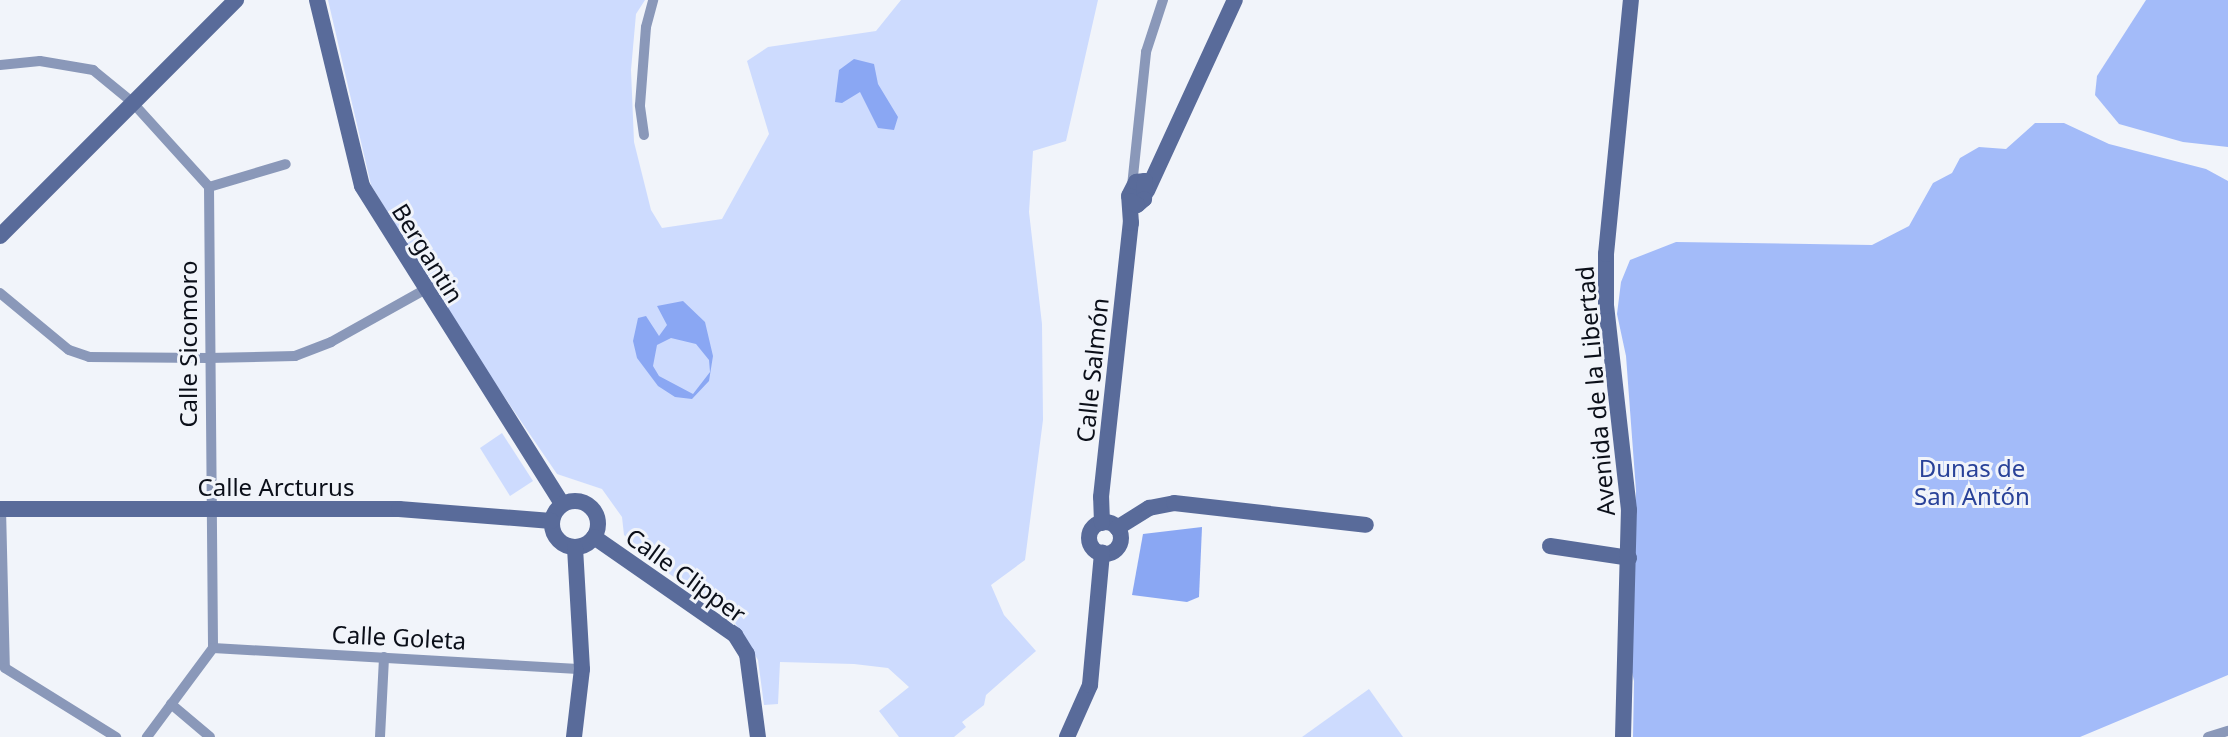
<!DOCTYPE html>
<meta charset="utf-8">
<style>
body{margin:0}
#map{position:relative;width:2228px;height:737px;overflow:hidden;background:#f1f4fa;font-family:"Noto Sans",sans-serif}
div>[style]{position:absolute}
.green>*{inset:0;background:#cddbfe}
.forest>*{inset:0;background:#a3bbf9}
.water>*{inset:0;background:#8aa7f3}
.street>*{height:10px;margin:-5px;padding:0 5px;transform-origin:5px;border-radius:5px;background:#8a98b9}
.secondary>*{height:16px;margin:-8px;padding:0 8px;transform-origin:8px;border-radius:8px;background:#596b9a}
.secondary>.ring{margin:-8px;padding:0;box-sizing:content-box;background:none;border:16px solid #596b9a;border-radius:50%}
span{translate:-50% -50%;white-space:nowrap;text-align:center;line-height:1.15;-webkit-text-stroke:6px #f1f4fa;paint-order:stroke}
.street-label{font-size:24px;color:#0b0f19}
.park-label{font-size:24px;color:#294299}
</style>
<div id="map">
<div class="green">
<i style="clip-path:polygon(328px 0,645px 0,636px 14px,631px 70px,634px 142px,651px 210px,662px 228px,722px 219px,769px 134px,747px 61px,768px 47px,876px 31px,901px 0,1098px 0,1066px 141px,1033px 151px,1029px 212px,1042px 324px,1043px 420px,1025px 560px,991px 585px,1004px 615px,1036px 651px,986px 695px,984px 705px,962px 722px,966px 727px,954px 737px,899px 737px,879px 711px,909px 687px,888px 668px,854px 664px,780px 662px,778px 704px,764px 705px,758px 660px,732px 618px,661px 568px,624px 535px,622px 517px,602px 489px,557px 474px,467px 342px,371px 185px)"></i>
<i style="clip-path:polygon(502px 433px,533px 481px,510px 496px,480px 448px)"></i>
<i style="clip-path:polygon(1369px 689px,1403px 737px,1302px 737px)"></i>
</div>
<div class="forest">
<i style="clip-path:polygon(2146px 0,2228px 0,2228px 147px,2183px 142px,2119px 124px,2095px 95px,2097px 76px)"></i>
<i style="clip-path:polygon(2035px 123px,2064px 123px,2109px 144px,2206px 169px,2228px 181px,2228px 675px,2080px 737px,1633px 737px,1634px 681px,1629px 659px,1636px 491px,1626px 356px,1617px 314px,1621px 282px,1630px 260px,1676px 242px,1872px 245px,1909px 226px,1933px 183px,1952px 173px,1960px 158px,1979px 147px,2006px 149px)"></i>
</div>
<div class="water">
<i style="clip-path:polygon(854px 59px,874px 64px,878px 84px,898px 117px,894px 130px,878px 128px,860px 92px,842px 103px,835px 102px,839px 70px)"></i>
<i style="clip-path:polygon(evenodd,683px 301px,705px 322px,713px 356px,709px 381px,692px 399px,675px 397px,658px 386px,637px 358px,633px 341px,638px 318px,646px 316px,659px 336px,667px 325px,657px 306px,683px 301px,671px 338px,696px 344px,709px 360px,710px 372px,693px 394px,659px 376px,653px 366px,657px 345px,671px 338px)"></i>
<i style="clip-path:polygon(1202px 527px,1199px 597px,1187px 602px,1132px 595px,1143px 534px)"></i>
</div>
<div class="street">
<i style="left:0;top:65px;width:40px;rotate:-5.7deg"></i>
<i style="left:40px;top:61px;width:54px;rotate:9.6deg"></i>
<i style="left:93px;top:70px;width:50px;rotate:39.4deg"></i>
<i style="left:132px;top:102px;width:115px;rotate:47.8deg"></i>
<i style="left:209px;top:187px;width:461px;rotate:89.5deg"></i>
<i style="left:213px;top:648px;width:111px;rotate:126.6deg"></i>
<i style="left:644px;top:135px;width:30px;rotate:-98deg"></i>
<i style="left:640px;top:105px;width:78px;rotate:-85.6deg"></i>
<i style="left:646px;top:27px;width:28px;rotate:-75deg"></i>
<i style="left:1132px;top:186px;width:135px;rotate:-84deg"></i>
<i style="left:1146px;top:52px;width:55px;rotate:-71.9deg"></i>
<i style="left:209px;top:187px;width:80px;rotate:-16.6deg"></i>
<i style="left:0;top:293px;width:89px;rotate:39.6deg"></i>
<i style="left:69px;top:350px;width:21px;rotate:19deg"></i>
<i style="left:89px;top:357px;width:119px;rotate:0.5deg"></i>
<i style="left:208px;top:358px;width:87px;rotate:-1.3deg"></i>
<i style="left:295px;top:356px;width:39px;rotate:-21deg"></i>
<i style="left:331px;top:342px;width:107px;rotate:-29.2deg"></i>
<i style="left:1px;top:509px;width:159px;rotate:88.6deg"></i>
<i style="left:5px;top:668px;width:131px;rotate:31.9deg"></i>
<i style="left:213px;top:648px;width:370px;rotate:3.3deg"></i>
<i style="left:171px;top:704px;width:51px;rotate:40.2deg"></i>
<i style="left:380px;top:737px;width:80px;rotate:-87.1deg"></i>
<i style="left:2208px;top:737px;width:21px;rotate:-17deg"></i>
</div>
<div class="secondary">
<i style="left:317px;top:0;width:191px;rotate:76.4deg"></i>
<i style="left:362px;top:186px;width:376px;rotate:57.8deg"></i>
<i style="left:1147px;top:191px;width:210px;rotate:-65.3deg"></i>
<i style="left:0;top:236px;width:334px;rotate:-45deg"></i>
<i class="ring" style="left:552px;top:501px;width:30px;height:30px"></i>
<i style="left:0;top:509px;width:399px"></i>
<i style="left:399px;top:509px;width:153px;rotate:4.5deg"></i>
<i class="ring" style="left:1089px;top:522px;width:16px;height:16px"></i>
<i style="left:1102px;top:523px;width:26px;rotate:-92deg"></i>
<i style="left:1101px;top:497px;width:276px;rotate:-83.8deg"></i>
<i style="left:1131px;top:223px;width:27px;rotate:-94deg"></i>
<i style="left:1129px;top:196px;width:16px;rotate:-63deg"></i>
<i style="left:1136px;top:182px;width:9px;rotate:-6deg"></i>
<i style="left:1145px;top:181px;width:18px;rotate:93deg"></i>
<i style="left:1144px;top:199px;width:9px;rotate:139deg"></i>
<i style="left:1137px;top:205px;width:8px;rotate:-150deg"></i>
<i style="left:1117px;top:528px;width:38px;rotate:-32deg"></i>
<i style="left:1149px;top:508px;width:25px;rotate:-11deg"></i>
<i style="left:1174px;top:503px;width:193px;rotate:6.5deg"></i>
<i style="left:594px;top:537px;width:172px;rotate:34.8deg"></i>
<i style="left:735px;top:635px;width:22px;rotate:58deg"></i>
<i style="left:747px;top:654px;width:84px;rotate:82.5deg"></i>
<i style="left:1550px;top:546px;width:80px;rotate:8.6deg"></i>
<i style="left:574px;top:737px;width:68px;rotate:-83.3deg"></i>
<i style="left:582px;top:669px;width:122px;rotate:-93.3deg"></i>
<i style="left:1067px;top:737px;width:57px;rotate:-66.1deg"></i>
<i style="left:1090px;top:685px;width:133px;rotate:-84.8deg"></i>
<i style="left:1623px;top:737px;width:227px;rotate:-88.5deg"></i>
<i style="left:1629px;top:510px;width:205px;rotate:-96.4deg"></i>
<i style="left:1606px;top:306px;width:52px;rotate:-90deg"></i>
<i style="left:1606px;top:254px;width:255px;rotate:-84.4deg"></i>
</div>
<div class="street-label">
<span style="left:428px;top:253px;rotate:58deg">Bergantin</span>
<span style="left:188px;top:344px;rotate:-90deg">Calle Sicomoro</span>
<span style="left:1092px;top:370px;rotate:-84deg">Calle Salmón</span>
<span style="left:1595px;top:391px;rotate:-95deg">Avenida de la Libertad</span>
<span style="left:276px;top:487px">Calle Arcturus</span>
<span style="left:686px;top:575px;rotate:36deg">Calle Clipper</span>
<span style="left:399px;top:637px;rotate:3deg">Calle Goleta</span>
</div>
<div class="park-label">
<span style="left:1972px;top:482px">Dunas de<br>San Antón</span>
</div>
</div>
